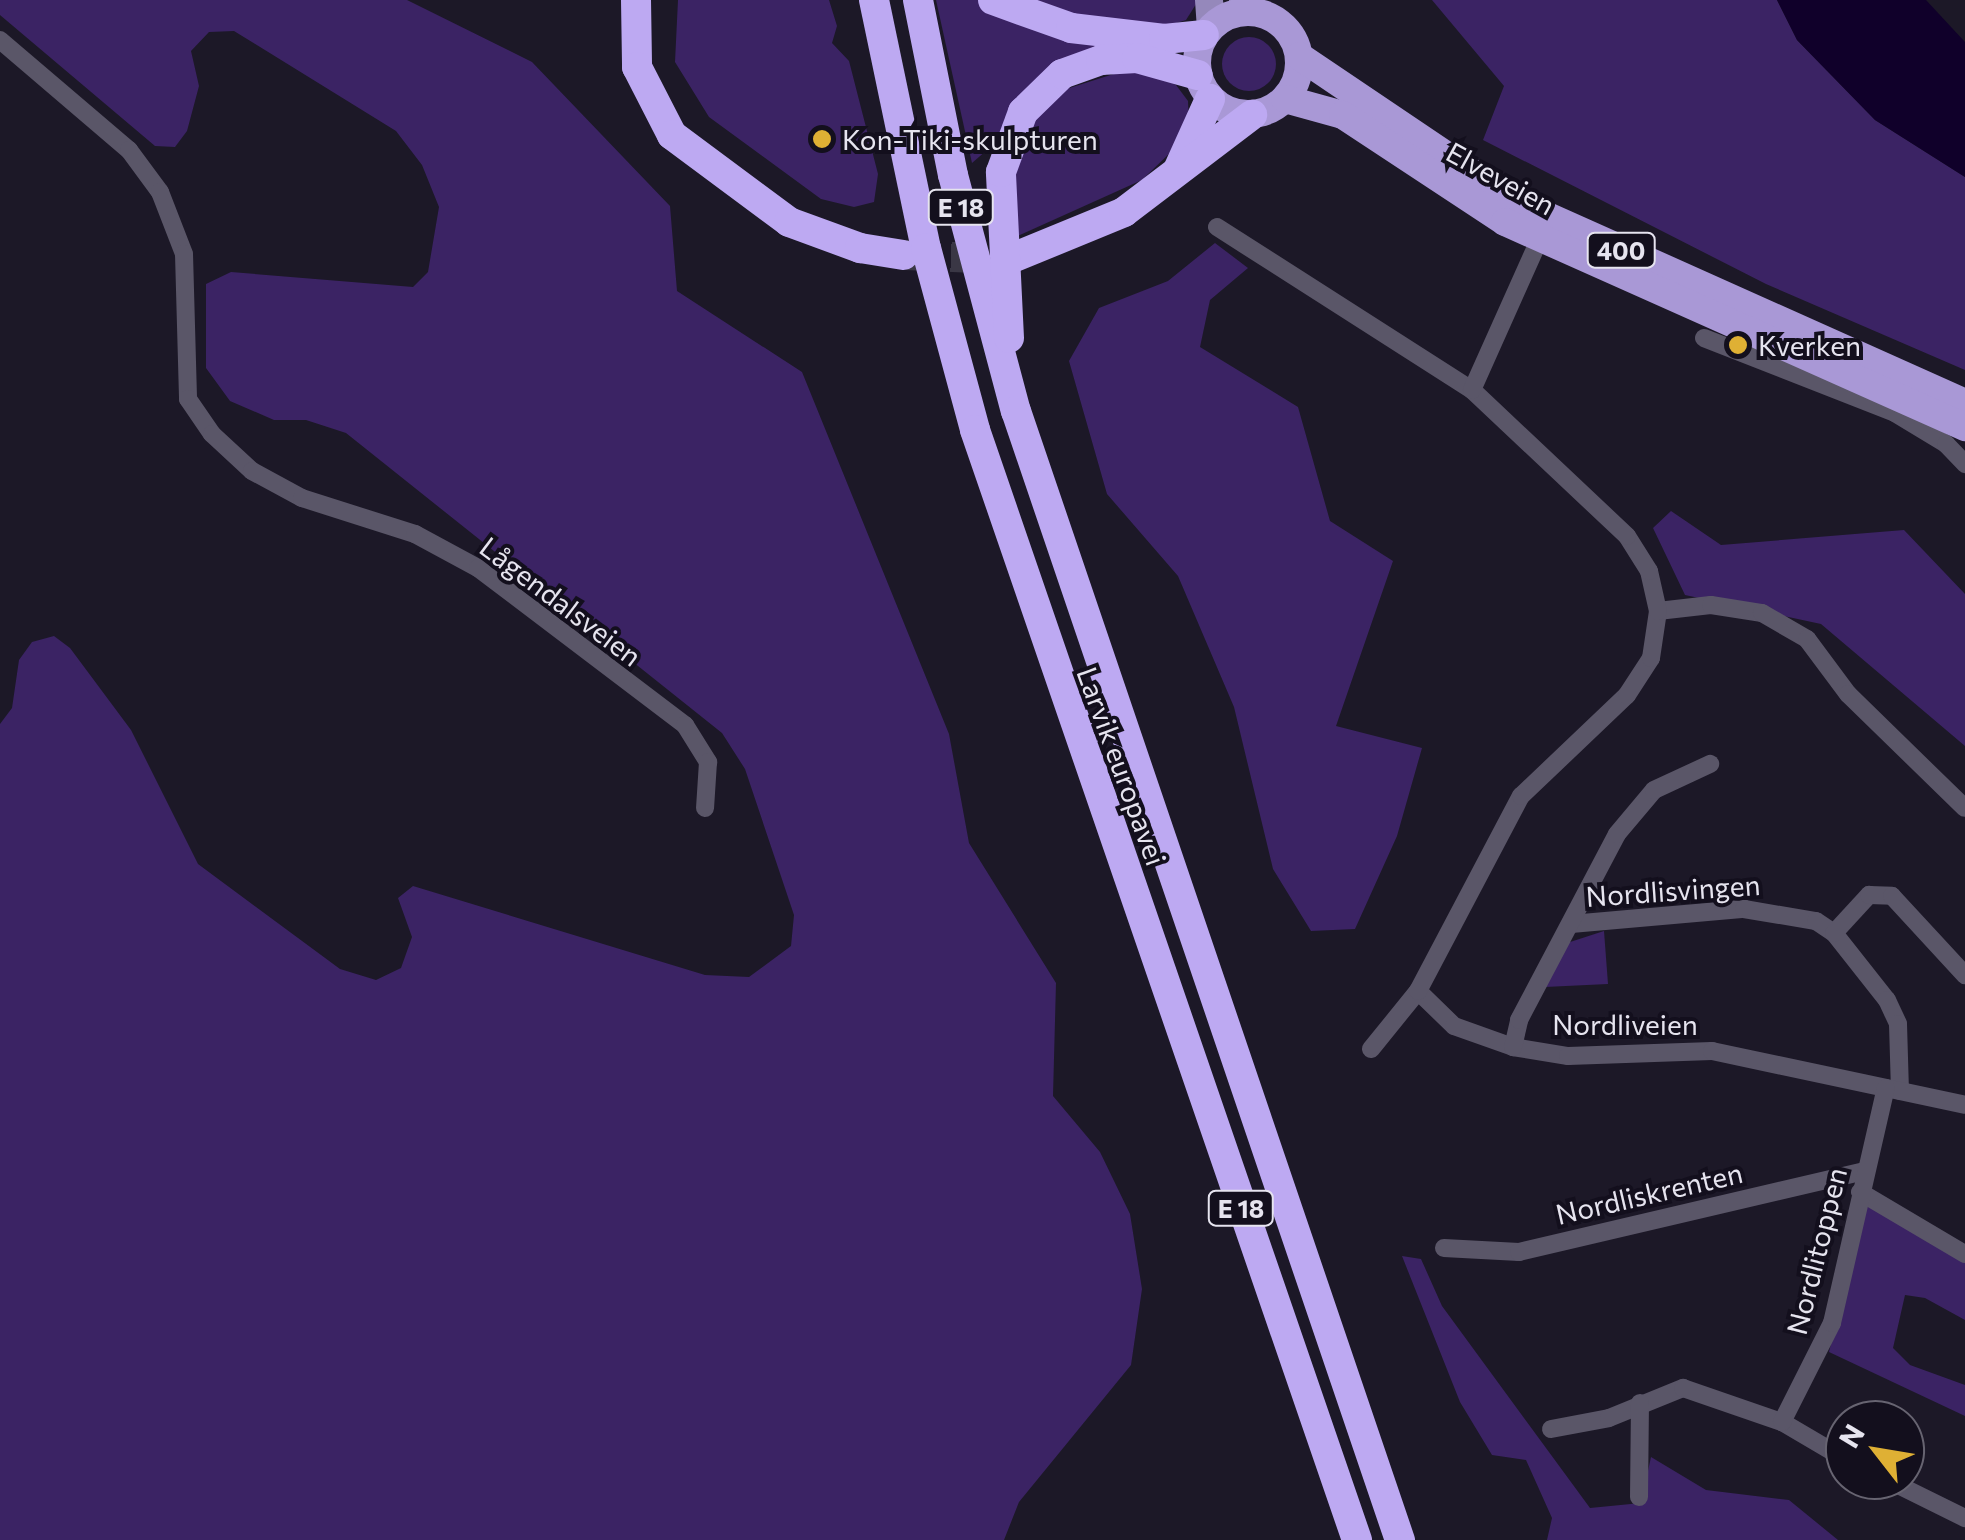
<!DOCTYPE html>
<meta charset="utf-8">
<style>
body{margin:0}
#map{position:relative;width:1965px;height:1540px;overflow:hidden;background:#1c1827;font-family:Commissioner,sans-serif}
div>[style]{position:absolute}
.green>*{inset:0;background:#3b2364}
.round{border-radius:50%}
.water>*{inset:0;background:#10002a}
.motorway-tunnel>*{height:30px;margin-top:-15px;transform-origin:0;background:repeating-linear-gradient(90deg,#3a3745 0 30px,transparent 0 45px)}
.minor>*{height:18px;margin:-9px;padding:0 9px;transform-origin:9px;border-radius:9px;background:#5a5668}
.primary>*{height:28px;margin:-14px;padding:0 14px;transform-origin:14px;border-radius:14px;background:#9588bb}
.trunk>*{height:28px;margin:-14px;padding:0 14px;transform-origin:14px;border-radius:14px;background:#a998d6}
.trunk>.ring{margin:-14px;padding:0;box-sizing:content-box;background:none;border:28px solid #a998d6;border-radius:50%}
.motorway>*{height:30px;margin:-15px;padding:0 15px;transform-origin:15px;border-radius:15px;background:#bda9f2}
.dots>*{width:28px;height:28px;translate:-50% -50%;box-sizing:border-box;border:5px solid #130f1d;border-radius:50%}
span{translate:-50% -50%;white-space:nowrap;text-align:center;line-height:1.15;-webkit-text-stroke:8px #130f1d;paint-order:stroke}
.shield-label span{padding:2px 8px;background:#130f1d;border:2px solid;border-radius:8px;-webkit-text-stroke-width:0}
.shield-label{font-size:25px;color:#e6e4ef;font-weight:700}
.poi-label{font-size:28px;color:#e6e4ef}
.left{translate:0 -50%;text-align:left}
.street-label{font-size:28px;color:#e6e4ef}
.north{position:absolute;left:1825px;top:1400px;width:100px;height:100px;box-sizing:border-box;background:#130f1d;border:2px solid #676471;border-radius:50%;rotate:301deg;font-size:28px;font-weight:700;line-height:40px;text-align:center;color:#e6e4ef}
.north::after{content:'';display:block;margin:auto;width:35px;height:45px;background:#dfb034;clip-path:polygon(50% 0,100% 100%,50% 72%,0 100%)}
</style>
<div id="map">
<div class="green">
<i style="clip-path:polygon(0 0,407px 0,532px 62px,670px 206px,677px 291px,802px 372px,949px 734px,969px 843px,1056px 983px,1053px 1096px,1100px 1152px,1130px 1214px,1142px 1289px,1131px 1365px,1019px 1502px,1004px 1540px,0 1540px,0 724px,12px 708px,19px 660px,32px 642px,54px 636px,70px 648px,131px 730px,198px 864px,340px 969px,376px 980px,401px 968px,412px 937px,398px 898px,413px 886px,705px 975px,749px 977px,791px 946px,794px 915px,745px 769px,722px 733px,346px 433px,306px 420px,274px 420px,230px 401px,206px 368px,206px 284px,231px 272px,413px 287px,428px 272px,439px 207px,422px 165px,396px 131px,234px 31px,209px 32px,191px 51px,199px 86px,187px 131px,175px 147px,155px 146px,0 15px)"></i>
<i style="clip-path:polygon(678px 0,829px 0,837px 26px,832px 43px,849px 61px,878px 174px,874px 202px,854px 207px,821px 199px,709px 117px,675px 62px)"></i>
<i style="clip-path:polygon(936px 0,979px 0,1113px 41px,972px 163px)"></i>
<i style="clip-path:polygon(1018px 0,1198px 0,1198px 1px,1186px 20px,1170px 25px,1062px 14px)"></i>
<i style="clip-path:polygon(1432px 0,1777px 0,1797px 40px,1875px 120px,1965px 177px,1965px 370px,1766px 284px,1483px 140px,1504px 86px)"></i>
<i class="round" style="left:1222px;top:37px;width:54px;height:54px"></i>
<i style="clip-path:polygon(1120px 72px,1152px 72px,1176px 85px,1188px 101px,1189px 124px,1174px 149px,1142px 180px,1013px 238px,1017px 153px,1031px 121px,1060px 91px)"></i>
<i style="clip-path:polygon(1215px 243px,1248px 268px,1210px 300px,1200px 347px,1298px 407px,1330px 521px,1393px 561px,1336px 726px,1422px 748px,1397px 836px,1355px 929px,1311px 931px,1273px 869px,1234px 707px,1178px 576px,1107px 494px,1069px 361px,1099px 308px,1168px 281px)"></i>
<i style="clip-path:polygon(1671px 511px,1721px 545px,1904px 530px,1965px 594px,1965px 746px,1821px 624px,1685px 595px,1653px 528px)"></i>
<i style="clip-path:polygon(1604px 931px,1608px 984px,1545px 987px,1567px 943px)"></i>
<i style="clip-path:polygon(1866px 1200px,1965px 1257px,1965px 1320px,1925px 1298px,1905px 1295px,1893px 1348px,1910px 1365px,1965px 1385px,1965px 1416px,1829px 1352px)"></i>
<i style="clip-path:polygon(1402px 1256px,1421px 1259px,1442px 1306px,1590px 1508px,1641px 1503px,1651px 1457px,1706px 1490px,1789px 1500px,1838px 1540px,1547px 1540px,1552px 1518px,1526px 1460px,1492px 1455px,1460px 1402px)"></i>
</div>
<div class="water">
<i style="clip-path:polygon(1777px 0,1926px 0,1965px 42px,1965px 177px,1875px 120px,1797px 40px)"></i>
</div>
<div class="motorway-tunnel">
<i style="left:906px;top:255px;width:94px;rotate:2.4deg"></i>
</div>
<div class="minor">
<i style="left:0;top:40px;width:170px;rotate:40.5deg"></i>
<i style="left:129px;top:150px;width:52px;rotate:53.6deg"></i>
<i style="left:160px;top:192px;width:66px;rotate:68.8deg"></i>
<i style="left:184px;top:254px;width:145px;rotate:88.4deg"></i>
<i style="left:188px;top:399px;width:42px;rotate:55.6deg"></i>
<i style="left:212px;top:434px;width:54px;rotate:42.8deg"></i>
<i style="left:252px;top:471px;width:57px;rotate:28.4deg"></i>
<i style="left:302px;top:498px;width:119px;rotate:17.7deg"></i>
<i style="left:415px;top:534px;width:72px;rotate:28.4deg"></i>
<i style="left:478px;top:568px;width:260px;rotate:37.2deg"></i>
<i style="left:685px;top:725px;width:44px;rotate:58.1deg"></i>
<i style="left:708px;top:762px;width:46px;rotate:93.7deg"></i>
<i style="left:1217px;top:227px;width:303px;rotate:32.6deg"></i>
<i style="left:1704px;top:338px;width:205px;rotate:21.4deg"></i>
<i style="left:1895px;top:413px;width:60px;rotate:31.3deg"></i>
<i style="left:1946px;top:444px;width:28px;rotate:46deg"></i>
<i style="left:1658px;top:611px;width:53px;rotate:-6.5deg"></i>
<i style="left:1711px;top:605px;width:52px;rotate:8.9deg"></i>
<i style="left:1762px;top:613px;width:52px;rotate:30deg"></i>
<i style="left:1807px;top:639px;width:69px;rotate:53.3deg"></i>
<i style="left:1848px;top:694px;width:163px;rotate:44.3deg"></i>
<i style="left:1571px;top:924px;width:174px;rotate:-5deg"></i>
<i style="left:1744px;top:909px;width:73px;rotate:9.5deg"></i>
<i style="left:1816px;top:921px;width:22px;rotate:34deg"></i>
<i style="left:1834px;top:933px;width:85px;rotate:51.7deg"></i>
<i style="left:1887px;top:1000px;width:26px;rotate:65deg"></i>
<i style="left:1898px;top:1024px;width:67px;rotate:88.3deg"></i>
<i style="left:1834px;top:933px;width:52px;rotate:-47.4deg"></i>
<i style="left:1869px;top:895px;width:23px;rotate:2deg"></i>
<i style="left:1892px;top:896px;width:108px;rotate:47.3deg"></i>
<i style="left:1418px;top:991px;width:50px;rotate:44.2deg"></i>
<i style="left:1454px;top:1026px;width:63px;rotate:19.6deg"></i>
<i style="left:1513px;top:1047px;width:56px;rotate:9.3deg"></i>
<i style="left:1568px;top:1056px;width:144px;rotate:-2deg"></i>
<i style="left:1712px;top:1051px;width:259px;rotate:12deg"></i>
<i style="left:1513px;top:1047px;width:28px;rotate:-77deg"></i>
<i style="left:1519px;top:1020px;width:210px;rotate:-62.2deg"></i>
<i style="left:1617px;top:834px;width:57px;rotate:-49.9deg"></i>
<i style="left:1654px;top:790px;width:62px;rotate:-24.9deg"></i>
<i style="left:1371px;top:1049px;width:75px;rotate:-51deg"></i>
<i style="left:1418px;top:991px;width:221px;rotate:-62.2deg"></i>
<i style="left:1521px;top:796px;width:146px;rotate:-43.6deg"></i>
<i style="left:1627px;top:695px;width:44px;rotate:-57deg"></i>
<i style="left:1651px;top:658px;width:48px;rotate:-81.5deg"></i>
<i style="left:1658px;top:611px;width:41px;rotate:-102.7deg"></i>
<i style="left:1649px;top:571px;width:41px;rotate:-122.2deg"></i>
<i style="left:1627px;top:536px;width:213px;rotate:-136.7deg"></i>
<i style="left:1472px;top:390px;width:167px;rotate:-65.9deg"></i>
<i style="left:1860px;top:1192px;width:122px;rotate:30.6deg"></i>
<i style="left:1444px;top:1248px;width:75px;rotate:3.1deg"></i>
<i style="left:1519px;top:1252px;width:355px;rotate:-13.2deg"></i>
<i style="left:1782px;top:1422px;width:73px;rotate:30.4deg"></i>
<i style="left:1551px;top:1429px;width:59px;rotate:-10.7deg"></i>
<i style="left:1609px;top:1418px;width:80px;rotate:-22.1deg"></i>
<i style="left:1683px;top:1388px;width:105px;rotate:19deg"></i>
<i style="left:1782px;top:1422px;width:111px;rotate:-63.2deg"></i>
<i style="left:1832px;top:1323px;width:241px;rotate:-77.1deg"></i>
<i style="left:1888px;top:1480px;width:86px;rotate:26.3deg"></i>
<i style="left:1639px;top:1497px;width:94px;rotate:-89.4deg"></i>
</div>
<div class="primary">
<i style="left:1209px;top:0;width:27px;rotate:86deg"></i>
<i style="left:1243px;top:0;width:15px;rotate:53deg"></i>
</div>
<div class="trunk">
<i class="ring" style="left:1197px;top:12px;width:74px;height:74px"></i>
<i style="left:1299px;top:56px;width:259px;rotate:34deg"></i>
<i style="left:1514px;top:201px;width:494px;rotate:24.1deg"></i>
<i style="left:1285px;top:99px;width:60px;rotate:15.4deg"></i>
<i style="left:1343px;top:115px;width:194px;rotate:33.4deg"></i>
<i style="left:1505px;top:222px;width:504px;rotate:24.02deg"></i>
</div>
<div class="motorway">
<i style="left:636px;top:0;width:67px;rotate:89.1deg"></i>
<i style="left:637px;top:67px;width:76px;rotate:62.8deg"></i>
<i style="left:672px;top:135px;width:146px;rotate:36.6deg"></i>
<i style="left:789px;top:222px;width:76px;rotate:20.1deg"></i>
<i style="left:860px;top:248px;width:44px;rotate:9.2deg"></i>
<i style="left:874px;top:0;width:253px;rotate:78.2deg"></i>
<i style="left:926px;top:248px;width:188px;rotate:74.9deg"></i>
<i style="left:975px;top:430px;width:1174px;rotate:71.01deg"></i>
<i style="left:918px;top:0;width:178px;rotate:78.7deg"></i>
<i style="left:953px;top:175px;width:244px;rotate:75.1deg"></i>
<i style="left:1016px;top:411px;width:1193px;rotate:71.22deg"></i>
<i style="left:993px;top:0;width:83px;rotate:19.7deg"></i>
<i style="left:1071px;top:28px;width:94px;rotate:6.7deg"></i>
<i style="left:1164px;top:39px;width:40px;rotate:-5.7deg"></i>
<i style="left:1178px;top:170px;width:78px;rotate:-65.7deg"></i>
<i style="left:1015px;top:257px;width:118px;rotate:-22.4deg"></i>
<i style="left:1124px;top:212px;width:161px;rotate:-37.2deg"></i>
<i style="left:1009px;top:338px;width:166px;rotate:-92.8deg"></i>
<i style="left:1001px;top:172px;width:64px;rotate:-69.9deg"></i>
<i style="left:1023px;top:112px;width:54px;rotate:-44.3deg"></i>
<i style="left:1062px;top:74px;width:41px;rotate:-19.7deg"></i>
<i style="left:1101px;top:60px;width:36px;rotate:-3deg"></i>
<i style="left:1137px;top:58px;width:63px;rotate:15.6deg"></i>
</div>
<div class="dots">
<i style="left:822px;top:139px;background:#dfb034"></i>
<i style="left:1738px;top:345px;background:#dfb034"></i>
</div>
<div class="shield-label">
<span style="left:961px;top:207px">E 18</span>
<span style="left:1621px;top:250px">400</span>
<span style="left:1241px;top:1208px">E 18</span>
</div>
<div class="poi-label">
<span class="left" style="left:842px;top:139px">Kon-Tiki-skulpturen</span>
<span class="left" style="left:1758px;top:345px">Kverken</span>
</div>
<div class="street-label">
<span style="left:1501px;top:178px;rotate:29deg">Elveveien</span>
<span style="left:561px;top:601px;rotate:37deg">Lågendalsveien</span>
<span style="left:1122px;top:766px;rotate:70deg">Larvik europavei</span>
<span style="left:1673px;top:890px;rotate:-4deg">Nordlisvingen</span>
<span style="left:1625px;top:1024px">Nordliveien</span>
<span style="left:1649px;top:1193px;rotate:-13deg">Nordliskrenten</span>
<span style="left:1816px;top:1251px;rotate:-76deg">Nordlitoppen</span>
</div>
<div class="north">N</div>
</div>
